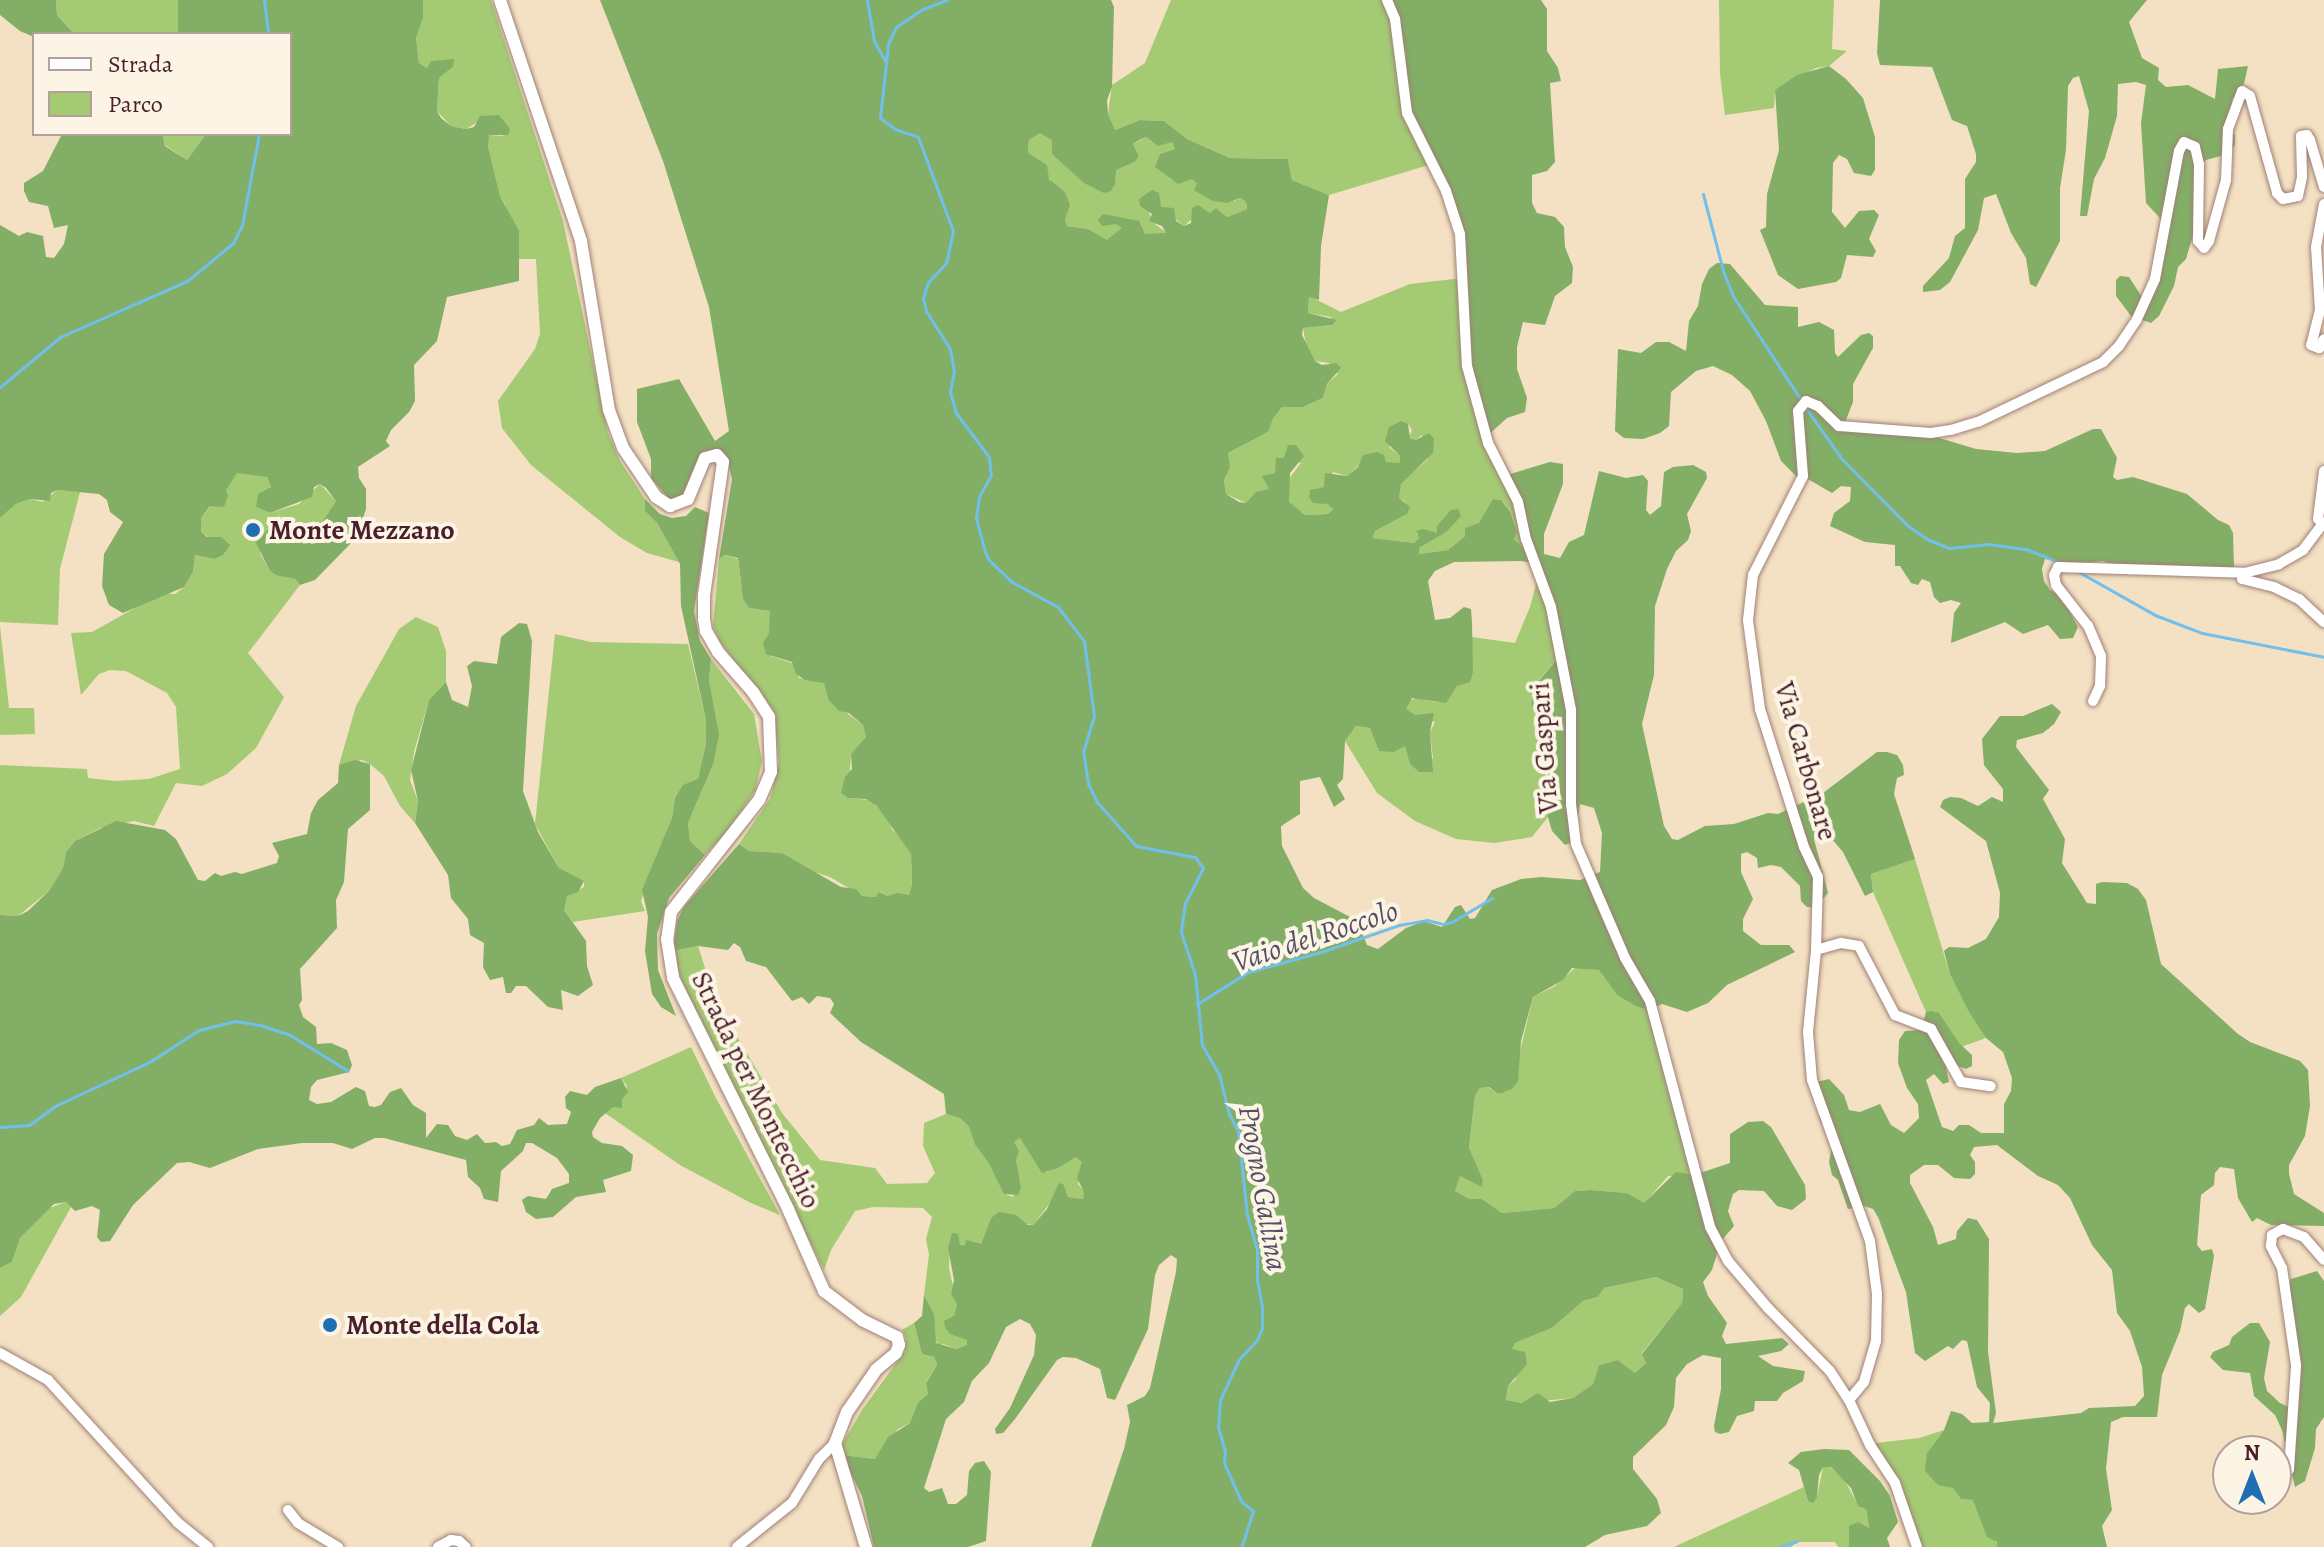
<!DOCTYPE html>
<style>
body{margin:0}
#map{position:relative;width:2324px;height:1547px;overflow:hidden;background:#f4e0c3;font-family:Alegreya,serif}
div>[style]{position:absolute}
.green>*{inset:0;background:#a4ca74}
.forest>*{inset:0;background:#83ae66}
.stream>*{height:3px;margin:-1.5px;padding:0 1.5px;transform-origin:1.5px;border-radius:1.5px;background:#70c0eb}
.roads{filter:drop-shadow(0 0 2px #9f8077) drop-shadow(0 0 2px #9f8077)}
.minor>*{height:10px;margin:-5px;padding:0 5px;transform-origin:5px;border-radius:5px;background:#fff}
.tertiary>*{height:12px;margin:-6px;padding:0 6px;transform-origin:6px;border-radius:6px;background:#fff}
.dots>*{width:22px;height:22px;translate:-50% -50%;box-sizing:border-box;border:4px solid #fcf5e5;border-radius:50%}
span{translate:-50% -50%;white-space:nowrap;text-align:center;line-height:1.15;-webkit-text-stroke:8px #fcf5e5;paint-order:stroke}
.poi-label{font-size:28px;color:#4a1f2b;font-weight:700}
.left{translate:0 -50%;text-align:left}
.street-label{font-size:28px;color:#4a1f2b}
.water-label{font-size:30px;color:#554f65;font-style:italic}
.legend{position:absolute;left:32px;top:32px;width:260px;height:104px;box-sizing:border-box;background:#fcf5e5;border:2px solid #b59f9b;margin:0;padding:10px 14px;list-style:none;font-size:24px;color:#4a1f2b}
.legend li{display:flex;align-items:center;gap:16px;height:40px}
.legend b{width:40px;border:2px solid #b59f9b}
.north{position:absolute;left:2212px;top:1435px;width:80px;height:80px;box-sizing:border-box;background:#fcf5e5;border:2px solid #b59f9b;border-radius:50%;rotate:0deg;font-size:22px;font-weight:700;line-height:32px;text-align:center;color:#4a1f2b}
.north::after{content:'';display:block;margin:auto;width:28px;height:36px;background:#1f6fb2;clip-path:polygon(50% 0,100% 100%,50% 72%,0 100%)}
</style>
<div id="map">
<div class="green">
<i style="clip-path:polygon(56px 0,178px 0,178px 34px,74px 34px,57px 15px)"></i>
<i style="clip-path:polygon(423px 0,491px 0,563px 221px,608px 433px,620px 461px,645px 499px,645px 511px,657px 523px,679px 562px,647px 553px,620px 537px,531px 465px,502px 428px,498px 401px,535px 349px,540px 334px,536px 259px,519px 259px,505px 204px,500px 196px,488px 146px,488px 135px,504px 136px,479px 121px,466px 129px,451px 126px,437px 111px,439px 78px,453px 67px,427px 68px,419px 63px,416px 38px,423px 19px)"></i>
<i style="clip-path:polygon(1171px 0,1390px 0,1406px 54px,1405px 112px,1432px 164px,1329px 195px,1292px 180px,1288px 159px,1230px 158px,1187px 139px,1164px 121px,1140px 120px,1115px 130px,1108px 114px,1112px 85px,1145px 63px)"></i>
<i style="clip-path:polygon(1719px 0,1834px 0,1832px 49px,1847px 51px,1829px 66px,1816px 68px,1775px 90px,1774px 108px,1725px 115px,1720px 74px)"></i>
<i style="clip-path:polygon(1040px 132px,1052px 140px,1052px 154px,1074px 173px,1116px 170px,1135px 162px,1139px 156px,1133px 144px,1146px 137px,1152px 142px,1172px 142px,1175px 149px,1160px 154px,1156px 167px,1172px 180px,1192px 178px,1220px 199px,1234px 201px,1240px 198px,1246px 202px,1247px 209px,1227px 217px,1216px 208px,1210px 213px,1204px 209px,1184px 226px,1160px 207px,1147px 209px,1155px 224px,1167px 233px,1160px 236px,1145px 234px,1116px 224px,1123px 228px,1107px 241px,1088px 229px,1067px 226px,1054px 184px,1028px 153px,1029px 140px)"></i>
<i style="clip-path:polygon(158px 134px,206px 134px,187px 160px,165px 145px,163px 136px)"></i>
<i style="clip-path:polygon(1463px 278px,1490px 451px,1527px 525px,1522px 547px,1514px 539px,1517px 531px,1510px 510px,1501px 500px,1494px 499px,1479px 524px,1448px 550px,1419px 554px,1420px 547px,1437px 533px,1416px 532px,1419px 538px,1414px 543px,1371px 538px,1375px 531px,1407px 514px,1405px 502px,1399px 498px,1401px 483px,1428px 459px,1422px 435px,1416px 440px,1409px 437px,1412px 430px,1408px 424px,1389px 447px,1400px 456px,1400px 463px,1362px 462px,1347px 476px,1333px 472px,1325px 488px,1317px 488px,1333px 509px,1328px 514px,1306px 515px,1293px 507px,1289px 502px,1288px 480px,1301px 463px,1284px 458px,1270px 489px,1246px 503px,1226px 494px,1224px 480px,1228px 453px,1268px 432px,1272px 418px,1282px 407px,1303px 407px,1323px 398px,1327px 384px,1338px 374px,1329px 363px,1315px 361px,1307px 350px,1303px 328px,1332px 325px,1331px 317px,1308px 313px,1309px 296px,1341px 312px,1410px 284px)"></i>
<i style="clip-path:polygon(252px 472px,267px 477px,271px 487px,256px 507px,270px 513px,299px 504px,320px 484px,336px 501px,322px 522px,283px 531px,260px 553px,270px 571px,295px 579px,300px 585px,248px 653px,284px 697px,256px 748px,227px 774px,202px 786px,176px 783px,154px 826px,134px 821px,100px 828px,75px 841px,66px 852px,63px 868px,49px 891px,18px 916px,0 915px,0 765px,87px 769px,88px 778px,115px 781px,149px 779px,180px 769px,176px 707px,167px 693px,126px 671px,110px 670px,99px 674px,81px 695px,71px 633px,92px 632px,162px 593px,175px 594px,184px 587px,193px 572px,195px 555px,214px 559px,221px 537px,208px 537px,201px 531px,201px 518px,237px 473px)"></i>
<i style="clip-path:polygon(57px 490px,80px 492px,60px 569px,58px 625px,0 622px,0 518px,16px 504px,30px 499px,43px 502px)"></i>
<i style="clip-path:polygon(725px 555px,738px 559px,743px 599px,749px 608px,770px 611px,771px 656px,795px 664px,799px 678px,824px 682px,828px 699px,863px 725px,866px 736px,863px 744px,851px 754px,848px 798px,870px 800px,888px 817px,892px 829px,904px 842px,911px 854px,912px 884px,909px 895px,888px 896px,880px 892px,876px 897px,862px 896px,830px 877px,802px 868px,782px 853px,749px 851px,739px 844px,770px 799px,779px 762px,775px 723px,769px 705px,720px 642px,713px 626px,719px 559px)"></i>
<i style="clip-path:polygon(1541px 565px,1559px 657px,1535px 684px,1531px 703px,1543px 736px,1548px 817px,1532px 837px,1494px 843px,1456px 839px,1415px 821px,1377px 793px,1345px 741px,1356px 726px,1370px 728px,1378px 742px,1406px 745px,1410px 764px,1420px 772px,1433px 758px,1430px 732px,1435px 722px,1409px 715px,1406px 709px,1408px 701px,1416px 698px,1436px 702px,1448px 699px,1457px 686px,1472px 637px,1515px 643px,1530px 607px)"></i>
<i style="clip-path:polygon(416px 617px,438px 627px,446px 651px,446px 682px,429px 700px,414px 752px,410px 780px,418px 801px,415px 823px,400px 806px,384px 776px,370px 764px,362px 760px,339px 765px,356px 706px,399px 629px)"></i>
<i style="clip-path:polygon(0 626px,9px 708px,34px 708px,35px 734px,0 735px)"></i>
<i style="clip-path:polygon(555px 634px,591px 642px,688px 644px,706px 720px,706px 742px,698px 780px,675px 798px,672px 818px,641px 901px,645px 911px,573px 922px,564px 910px,564px 902px,567px 896px,584px 887px,584px 882px,559px 868px,535px 824px)"></i>
<i style="clip-path:polygon(711px 659px,754px 714px,762px 762px,755px 791px,726px 833px,705px 855px,690px 841px,688px 823px,713px 765px,709px 681px)"></i>
<i style="clip-path:polygon(1915px 859px,1950px 974px,1986px 1038px,1961px 1047px,1939px 1013px,1926px 1012px,1873px 892px,1871px 874px)"></i>
<i style="clip-path:polygon(698px 946px,715px 999px,782px 1113px,820px 1160px,875px 1168px,887px 1184px,927px 1183px,935px 1173px,923px 1146px,924px 1123px,946px 1114px,960px 1118px,969px 1127px,975px 1145px,988px 1162px,1005px 1194px,1013px 1197px,1017px 1169px,1014px 1142px,1020px 1138px,1047px 1172px,1076px 1156px,1083px 1162px,1078px 1184px,1085px 1192px,1083px 1199px,1068px 1197px,1064px 1185px,1033px 1225px,991px 1218px,981px 1244px,959px 1245px,950px 1239px,949px 1268px,957px 1304px,954px 1317px,968px 1340px,967px 1345px,956px 1349px,943px 1344px,940px 1346px,934px 1339px,934px 1314px,924px 1295px,929px 1255px,926px 1239px,932px 1217px,923px 1208px,873px 1207px,855px 1211px,831px 1250px,824px 1270px,686px 997px,673px 951px)"></i>
<i style="clip-path:polygon(1576px 967px,1599px 970px,1617px 995px,1649px 1010px,1694px 1175px,1668px 1176px,1644px 1204px,1627px 1193px,1590px 1190px,1575px 1191px,1554px 1208px,1502px 1213px,1482px 1199px,1470px 1199px,1455px 1191px,1460px 1175px,1482px 1186px,1483px 1180px,1469px 1149px,1475px 1096px,1480px 1088px,1488px 1087px,1498px 1094px,1519px 1056px,1533px 997px,1555px 986px)"></i>
<i style="clip-path:polygon(691px 1047px,716px 1098px,780px 1215px,751px 1203px,680px 1165px,605px 1113px,622px 1098px,627px 1086px,621px 1078px)"></i>
<i style="clip-path:polygon(66px 1202px,71px 1207px,21px 1297px,0 1316px,0 1268px,12px 1262px,20px 1238px,44px 1210px)"></i>
<i style="clip-path:polygon(1656px 1277px,1683px 1289px,1682px 1303px,1642px 1353px,1646px 1363px,1635px 1373px,1618px 1360px,1599px 1365px,1593px 1384px,1573px 1398px,1522px 1403px,1506px 1400px,1508px 1386px,1516px 1379px,1511px 1350px,1515px 1343px,1552px 1328px,1583px 1301px,1598px 1297px,1604px 1288px)"></i>
<i style="clip-path:polygon(914px 1323px,922px 1354px,934px 1357px,937px 1365px,926px 1382px,928px 1394px,910px 1423px,898px 1429px,875px 1459px,842px 1455px,843px 1443px,862px 1410px,905px 1351px,906px 1338px,902px 1330px)"></i>
<i style="clip-path:polygon(1944px 1430px,1927px 1453px,1943px 1485px,1953px 1488px,1961px 1499px,1973px 1500px,1977px 1505px,1984px 1529px,1997px 1543px,1997px 1547px,1916px 1547px,1875px 1453px,1876px 1443px,1919px 1438px)"></i>
<i style="clip-path:polygon(1823px 1467px,1830px 1467px,1844px 1479px,1858px 1505px,1866px 1509px,1869px 1529px,1849px 1526px,1849px 1547px,1838px 1547px,1835px 1542px,1797px 1542px,1791px 1547px,1674px 1547px,1804px 1487px,1808px 1501px,1817px 1497px)"></i>
</div>
<div class="forest">
<i style="clip-path:polygon(0 0,56px 0,57px 15px,74px 34px,34px 34px,34px 37px,20px 31px,0 15px)"></i>
<i style="clip-path:polygon(178px 0,423px 0,423px 19px,416px 38px,419px 63px,427px 68px,431px 61px,454px 59px,453px 67px,439px 78px,437px 111px,441px 118px,451px 126px,466px 129px,474px 127px,480px 116px,499px 115px,510px 129px,508px 135px,489px 135px,488px 146px,500px 196px,519px 231px,519px 281px,447px 297px,437px 341px,414px 365px,415px 401px,409px 412px,391px 430px,386px 441px,390px 446px,358px 467px,359px 478px,366px 489px,366px 509px,360px 527px,354px 540px,315px 580px,300px 585px,295px 579px,276px 575px,270px 571px,256px 543px,267px 530px,283px 531px,285px 526px,322px 522px,336px 501px,326px 488px,320px 484px,314px 487px,312px 497px,270px 513px,256px 507px,258px 494px,271px 487px,267px 477px,237px 473px,226px 490px,228px 496px,224px 507px,210px 506px,201px 518px,201px 531px,207px 537px,221px 537px,230px 545px,223px 555px,214px 559px,195px 555px,193px 572px,184px 587px,123px 613px,109px 605px,102px 586px,104px 554px,123px 522px,110px 512px,107px 500px,99px 494px,57px 490px,51px 493px,50px 501px,30px 499px,16px 504px,0 518px,0 225px,19px 236px,27px 232px,43px 236px,46px 257px,54px 258px,64px 244px,68px 225px,54px 228px,48px 206px,29px 202px,24px 191px,24px 183px,43px 171px,62px 134px,158px 134px,163px 136px,165px 146px,187px 160px,206px 134px,290px 134px,290px 34px,178px 34px)"></i>
<i style="clip-path:polygon(evenodd,600px 0,1111px 0,1114px 7px,1112px 87px,1107px 100px,1108px 114px,1115px 130px,1140px 120px,1164px 121px,1187px 139px,1230px 158px,1288px 159px,1292px 180px,1329px 195px,1321px 246px,1319px 300px,1309px 297px,1308px 313px,1337px 320px,1332px 325px,1303px 328px,1302px 335px,1315px 361px,1322px 365px,1336px 363px,1341px 368px,1327px 384px,1323px 398px,1303px 407px,1282px 407px,1273px 418px,1268px 432px,1228px 453px,1230px 467px,1224px 480px,1226px 494px,1239px 502px,1246px 503px,1256px 492px,1269px 489px,1262px 476px,1275px 473px,1276px 458px,1284px 458px,1288px 445px,1296px 445px,1304px 456px,1290px 473px,1289px 502px,1305px 515px,1328px 514px,1333px 509px,1328px 504px,1313px 503px,1309px 497px,1310px 490px,1324px 487px,1325px 473px,1347px 476px,1358px 467px,1363px 455px,1377px 452px,1384px 455px,1386px 462px,1400px 463px,1400px 456px,1385px 441px,1389px 427px,1401px 421px,1408px 424px,1410px 438px,1416px 440px,1429px 433px,1434px 439px,1433px 453px,1401px 484px,1399px 498px,1410px 507px,1407px 514px,1375px 531px,1372px 538px,1414px 543px,1419px 538px,1416px 531px,1423px 529px,1437px 533px,1437px 526px,1451px 510px,1458px 509px,1461px 516px,1446px 532px,1420px 547px,1419px 554px,1448px 550px,1465px 536px,1465px 528px,1479px 523px,1493px 499px,1501px 500px,1510px 511px,1517px 532px,1514px 539px,1522px 547px,1527px 525px,1507px 475px,1550px 462px,1563px 464px,1563px 484px,1544px 534px,1544px 554px,1560px 558px,1569px 542px,1584px 535px,1599px 471px,1626px 478px,1643px 475px,1648px 481px,1646px 510px,1650px 515px,1661px 506px,1664px 472px,1673px 467px,1693px 465px,1706px 472px,1707px 478px,1687px 514px,1691px 531px,1688px 540px,1676px 551px,1667px 569px,1655px 606px,1654px 675px,1642px 724px,1664px 826px,1672px 839px,1678px 840px,1705px 826px,1734px 824px,1768px 813px,1778px 814px,1823px 793px,1877px 752px,1887px 752px,1897px 755px,1903px 765px,1904px 775px,1897px 778px,1894px 794px,1915px 859px,1871px 874px,1873px 892px,1865px 896px,1843px 852px,1817px 822px,1814px 839px,1828px 893px,1816px 907px,1807px 907px,1801px 901px,1800px 886px,1781px 867px,1771px 865px,1758px 868px,1757px 858px,1747px 852px,1741px 854px,1741px 872px,1753px 899px,1743px 919px,1743px 931px,1761px 945px,1789px 945px,1795px 952px,1727px 985px,1708px 1003px,1687px 1012px,1662px 1004px,1649px 1010px,1636px 1006px,1617px 995px,1599px 970px,1572px 968px,1563px 980px,1533px 997px,1521px 1041px,1518px 1081px,1512px 1089px,1498px 1094px,1489px 1087px,1480px 1088px,1475px 1096px,1469px 1148px,1483px 1180px,1482px 1187px,1460px 1176px,1455px 1191px,1470px 1199px,1482px 1199px,1502px 1213px,1554px 1208px,1575px 1191px,1590px 1190px,1627px 1193px,1644px 1203px,1676px 1172px,1694px 1175px,1730px 1163px,1730px 1134px,1748px 1122px,1763px 1121px,1771px 1127px,1805px 1185px,1806px 1199px,1792px 1210px,1777px 1206px,1764px 1191px,1739px 1190px,1733px 1194px,1728px 1211px,1734px 1226px,1721px 1241px,1712px 1270px,1703px 1282px,1708px 1296px,1727px 1323px,1722px 1336px,1726px 1344px,1782px 1338px,1789px 1344px,1781px 1351px,1758px 1356px,1773px 1366px,1805px 1371px,1803px 1381px,1783px 1393px,1777px 1401px,1755px 1401px,1754px 1411px,1737px 1416px,1729px 1432px,1720px 1434px,1715px 1432px,1714px 1426px,1721px 1389px,1721px 1358px,1703px 1355px,1687px 1364px,1676px 1378px,1674px 1407px,1666px 1425px,1633px 1457px,1633px 1469px,1657px 1499px,1661px 1513px,1647px 1526px,1605px 1535px,1585px 1547px,1091px 1547px,1124px 1449px,1130px 1422px,1127px 1405px,1145px 1396px,1150px 1388px,1176px 1272px,1177px 1259px,1171px 1255px,1159px 1265px,1155px 1275px,1148px 1329px,1115px 1400px,1107px 1398px,1100px 1369px,1076px 1358px,1063px 1357px,1057px 1360px,1015px 1419px,1003px 1433px,996px 1434px,995px 1429px,1010px 1408px,1034px 1355px,1036px 1335px,1030px 1324px,1020px 1319px,1006px 1327px,989px 1363px,972px 1381px,964px 1402px,946px 1419px,924px 1488px,929px 1492px,942px 1488px,948px 1504px,956px 1504px,967px 1495px,969px 1471px,975px 1463px,984px 1461px,991px 1472px,986px 1541px,968px 1547px,874px 1547px,862px 1496px,842px 1455px,875px 1459px,888px 1437px,910px 1423px,918px 1403px,928px 1394px,926px 1383px,937px 1365px,934px 1357px,922px 1354px,914px 1323px,922px 1316px,924px 1295px,934px 1314px,936px 1343px,956px 1349px,967px 1345px,967px 1340px,950px 1334px,945px 1327px,944px 1321px,954px 1316px,957px 1304px,951px 1294px,954px 1280px,948px 1248px,952px 1233px,958px 1234px,960px 1245px,965px 1245px,966px 1240px,981px 1244px,991px 1218px,999px 1212px,1016px 1215px,1028px 1225px,1033px 1225px,1047px 1209px,1059px 1183px,1064px 1185px,1068px 1197px,1083px 1199px,1084px 1192px,1077px 1178px,1082px 1162px,1076px 1157px,1058px 1168px,1042px 1173px,1020px 1138px,1014px 1142px,1019px 1151px,1016px 1160px,1021px 1188px,1018px 1195px,1004px 1194px,988px 1162px,975px 1145px,969px 1127px,960px 1118px,946px 1114px,944px 1094px,861px 1042px,830px 1013px,834px 1004px,830px 998px,817px 996px,809px 1004px,802px 997px,792px 1001px,766px 967px,746px 961px,740px 947px,734px 943px,728px 950px,698px 946px,673px 951px,677px 922px,683px 908px,739px 844px,749px 851px,782px 853px,841px 887px,856px 889px,862px 896px,876px 897px,879px 892px,888px 896px,897px 893px,909px 895px,912px 884px,911px 854px,877px 806px,866px 799px,848px 798px,841px 793px,845px 777px,852px 769px,851px 754px,866px 737px,863px 725px,849px 713px,839px 711px,828px 699px,824px 683px,805px 680px,796px 674px,792px 662px,766px 654px,763px 643px,769px 633px,770px 611px,749px 608px,743px 599px,738px 558px,725px 555px,719px 559px,732px 479px,728px 462px,699px 459px,682px 496px,670px 500px,651px 478px,651px 459px,637px 422px,637px 389px,679px 379px,715px 441px,729px 431px,709px 307px,663px 161px,600px 0,1040px 133px,1052px 140px,1052px 154px,1084px 183px,1104px 193px,1111px 191px,1115px 184px,1116px 170px,1135px 162px,1139px 156px,1133px 144px,1139px 140px,1146px 137px,1158px 146px,1172px 142px,1175px 149px,1160px 154px,1155px 167px,1178px 184px,1192px 179px,1197px 183px,1194px 190px,1213px 201px,1227px 203px,1240px 198px,1246px 202px,1247px 209px,1227px 217px,1216px 208px,1210px 213px,1198px 205px,1192px 208px,1191px 223px,1184px 226px,1176px 221px,1174px 208px,1161px 207px,1159px 193px,1152px 190px,1139px 199px,1140px 206px,1152px 214px,1149px 221px,1162px 226px,1166px 233px,1145px 234px,1139px 221px,1103px 214px,1098px 220px,1102px 226px,1116px 224px,1122px 228px,1107px 240px,1088px 229px,1067px 226px,1065px 219px,1070px 205px,1065px 192px,1049px 179px,1047px 165px,1028px 153px,1029px 140px,1040px 133px,600px 0,1521px 561px,1541px 565px,1559px 657px,1535px 685px,1531px 703px,1543px 736px,1548px 774px,1545px 807px,1552px 831px,1565px 845px,1574px 841px,1580px 804px,1594px 808px,1602px 833px,1600px 872px,1580px 880px,1541px 877px,1521px 879px,1492px 890px,1475px 918px,1470px 919px,1461px 905px,1455px 907px,1442px 927px,1424px 921px,1406px 928px,1378px 949px,1367px 945px,1359px 925px,1352px 918px,1314px 898px,1303px 888px,1282px 846px,1281px 826px,1300px 814px,1300px 781px,1320px 777px,1334px 807px,1345px 799px,1337px 785px,1343px 779px,1345px 741px,1356px 726px,1370px 728px,1379px 751px,1394px 752px,1405px 746px,1410px 764px,1419px 772px,1433px 772px,1430px 732px,1434px 713px,1415px 715px,1406px 709px,1412px 698px,1446px 703px,1457px 686px,1470px 682px,1473px 672px,1472px 623px,1471px 609px,1464px 607px,1450px 618px,1435px 620px,1428px 581px,1435px 571px,1454px 562px,1521px 561px,600px 0,1656px 1277px,1683px 1289px,1682px 1303px,1642px 1354px,1646px 1363px,1635px 1373px,1618px 1360px,1599px 1365px,1593px 1384px,1573px 1398px,1550px 1402px,1538px 1393px,1522px 1403px,1506px 1400px,1508px 1386px,1527px 1364px,1525px 1352px,1512px 1349px,1515px 1343px,1552px 1328px,1583px 1301px,1598px 1297px,1604px 1288px,1656px 1277px)"></i>
<i style="clip-path:polygon(1390px 0,1541px 0,1547px 9px,1547px 51px,1558px 68px,1561px 81px,1550px 83px,1555px 162px,1547px 171px,1532px 175px,1532px 203px,1537px 213px,1555px 217px,1564px 227px,1565px 247px,1573px 267px,1572px 283px,1555px 296px,1545px 325px,1523px 322px,1517px 347px,1517px 369px,1527px 398px,1525px 412px,1507px 418px,1486px 437px,1464px 350px,1466px 249px,1428px 156px,1407px 126px,1406px 54px)"></i>
<i style="clip-path:polygon(1880px 0,2147px 0,2129px 22px,2142px 58px,2159px 68px,2158px 80px,2166px 87px,2188px 85px,2215px 99px,2218px 69px,2248px 66px,2244px 84px,2232px 100px,2230px 130px,2235px 135px,2235px 145px,2228px 154px,2206px 160px,2201px 165px,2196px 225px,2186px 259px,2178px 267px,2174px 286px,2159px 316px,2151px 323px,2131px 316px,2116px 296px,2116px 280px,2120px 276px,2129px 277px,2142px 297px,2153px 295px,2162px 225px,2160px 218px,2146px 203px,2141px 123px,2146px 85px,2136px 82px,2118px 84px,2117px 116px,2105px 158px,2094px 179px,2087px 216px,2080px 216px,2089px 111px,2079px 76px,2073px 78px,2068px 86px,2066px 150px,2060px 188px,2060px 241px,2036px 287px,2030px 284px,2026px 258px,2011px 233px,1996px 194px,1984px 198px,1978px 230px,1950px 282px,1940px 290px,1923px 292px,1923px 286px,1949px 258px,1955px 236px,1965px 228px,1965px 179px,1976px 162px,1976px 154px,1967px 126px,1952px 120px,1932px 67px,1880px 65px,1877px 53px)"></i>
<i style="clip-path:polygon(1829px 66px,1846px 79px,1863px 98px,1875px 137px,1875px 170px,1871px 176px,1854px 173px,1847px 159px,1839px 155px,1833px 163px,1832px 212px,1845px 228px,1859px 211px,1874px 210px,1879px 215px,1869px 239px,1876px 251px,1873px 257px,1847px 255px,1841px 278px,1836px 282px,1798px 289px,1778px 275px,1760px 230px,1766px 227px,1767px 194px,1779px 150px,1775px 90px,1797px 75px)"></i>
<i style="clip-path:polygon(1717px 263px,1730px 264px,1765px 305px,1798px 307px,1798px 327px,1819px 322px,1834px 330px,1835px 353px,1838px 357px,1861px 335px,1869px 333px,1873px 336px,1873px 348px,1853px 384px,1853px 402px,1846px 420px,1851px 432px,1890px 431px,1933px 436px,1976px 449px,2017px 453px,2045px 451px,2093px 429px,2101px 429px,2117px 458px,2113px 477px,2117px 480px,2133px 477px,2187px 494px,2218px 520px,2229px 525px,2233px 533px,2234px 567px,2117px 567px,2103px 561px,2074px 564px,2045px 559px,2042px 569px,2044px 581px,2050px 590px,2061px 596px,2078px 627px,2073px 638px,2060px 639px,2048px 625px,2023px 634px,2005px 622px,1951px 643px,1954px 613px,1961px 603px,1951px 600px,1940px 603px,1934px 597px,1930px 582px,1922px 579px,1918px 585px,1911px 583px,1900px 566px,1895px 566px,1895px 545px,1865px 542px,1830px 526px,1834px 513px,1850px 501px,1851px 487px,1841px 486px,1832px 493px,1806px 478px,1798px 478px,1781px 461px,1766px 421px,1750px 391px,1732px 375px,1713px 366px,1696px 371px,1671px 392px,1669px 426px,1660px 433px,1643px 439px,1624px 438px,1615px 431px,1618px 349px,1641px 353px,1656px 342px,1669px 342px,1686px 351px,1689px 321px,1698px 306px,1702px 284px,1709px 269px)"></i>
<i style="clip-path:polygon(645px 499px,660px 514px,672px 518px,686px 516px,695px 507px,709px 513px,694px 611px,700px 641px,711px 659px,709px 681px,719px 735px,713px 765px,688px 823px,690px 841px,705px 855px,669px 898px,657px 934px,658px 970px,676px 1016px,661px 1007px,652px 994px,645px 951px,648px 917px,642px 890px,672px 818px,675px 798px,683px 785px,698px 779px,706px 743px,706px 720px,681px 606px,680px 564px,657px 523px,645px 511px)"></i>
<i style="clip-path:polygon(519px 623px,527px 624px,532px 641px,523px 791px,538px 832px,559px 868px,584px 881px,578px 892px,567px 896px,564px 910px,586px 941px,587px 966px,593px 985px,578px 996px,561px 990px,563px 1010px,548px 1007px,526px 986px,516px 986px,511px 993px,506px 993px,503px 977px,490px 980px,483px 967px,484px 943px,470px 935px,468px 919px,451px 898px,448px 875px,415px 823px,418px 801px,411px 770px,429px 700px,446px 682px,452px 700px,468px 707px,472px 686px,467px 666px,474px 661px,497px 664px,501px 637px)"></i>
<i style="clip-path:polygon(evenodd,2052px 704px,2061px 712px,2054px 724px,2043px 733px,2017px 740px,2016px 747px,2049px 790px,2043px 799px,2065px 839px,2062px 863px,2087px 903px,2096px 904px,2096px 884px,2102px 882px,2127px 883px,2138px 889px,2146px 900px,2161px 964px,2238px 1034px,2250px 1042px,2300px 1061px,2308px 1070px,2310px 1106px,2305px 1136px,2289px 1165px,2289px 1174px,2294px 1194px,2324px 1213px,2324px 1226px,2271px 1225px,2257px 1218px,2252px 1222px,2238px 1198px,2234px 1169px,2220px 1167px,2215px 1173px,2214px 1185px,2201px 1195px,2200px 1207px,2197px 1245px,2202px 1251px,2212px 1249px,2214px 1256px,2205px 1309px,2199px 1313px,2189px 1304px,2185px 1308px,2180px 1331px,2162px 1375px,2157px 1417px,2123px 1417px,2111px 1422px,2106px 1469px,2112px 1510px,2102px 1526px,2107px 1547px,1997px 1547px,1997px 1542px,1987px 1537px,1973px 1500px,1961px 1499px,1953px 1488px,1938px 1485px,1925px 1471px,1927px 1453px,1944px 1430px,1951px 1411px,1962px 1414px,1972px 1423px,1989px 1422px,1990px 1403px,1977px 1387px,1967px 1341px,1962px 1340px,1953px 1349px,1948px 1346px,1925px 1361px,1915px 1353px,1906px 1292px,1878px 1217px,1873px 1209px,1864px 1206px,1848px 1209px,1838px 1180px,1832px 1175px,1829px 1162px,1833px 1142px,1820px 1121px,1816px 1082px,1829px 1079px,1844px 1095px,1849px 1110px,1860px 1112px,1880px 1104px,1891px 1125px,1904px 1133px,1919px 1118px,1918px 1104px,1907px 1088px,1898px 1063px,1899px 1040px,1905px 1031px,1921px 1030px,1926px 1012px,1931px 1011px,1939px 1013px,1959px 1043px,1972px 1055px,1972px 1066px,1966px 1069px,1950px 1063px,1946px 1068px,1949px 1082px,1943px 1084px,1934px 1074px,1926px 1080px,1942px 1127px,1953px 1131px,1959px 1125px,1969px 1125px,1981px 1133px,2004px 1133px,2004px 1104px,2011px 1091px,2012px 1078px,2003px 1052px,1986px 1038px,1969px 1012px,1950px 974px,1944px 951px,1949px 947px,1968px 948px,1986px 939px,1999px 917px,2000px 893px,1986px 841px,1940px 807px,1943px 800px,1950px 797px,1961px 798px,1978px 806px,1992px 797px,2003px 802px,2003px 789px,1984px 765px,1982px 739px,2000px 716px,2023px 716px,2052px 704px,1997px 1145px,2038px 1176px,2058px 1185px,2070px 1198px,2092px 1245px,2112px 1270px,2117px 1313px,2130px 1331px,2142px 1367px,2144px 1396px,2135px 1406px,2089px 1408px,2081px 1413px,1993px 1423px,1996px 1413px,1988px 1352px,1989px 1239px,1977px 1220px,1968px 1218px,1957px 1231px,1956px 1239px,1938px 1245px,1933px 1227px,1910px 1183px,1910px 1175px,1924px 1165px,1938px 1165px,1954px 1178px,1970px 1179px,1975px 1174px,1975px 1162px,1970px 1155px,1974px 1147px,1997px 1145px)"></i>
<i style="clip-path:polygon(355px 760px,370px 764px,370px 810px,348px 829px,344px 882px,336px 900px,337px 928px,300px 969px,302px 1000px,299px 1005px,303px 1017px,316px 1027px,317px 1044px,331px 1043px,347px 1050px,352px 1065px,349px 1072px,317px 1080px,311px 1087px,309px 1100px,317px 1104px,331px 1102px,356px 1087px,365px 1091px,369px 1106px,375px 1107px,381px 1105px,390px 1092px,401px 1088px,413px 1105px,426px 1113px,426px 1138px,437px 1124px,448px 1125px,455px 1136px,467px 1140px,477px 1134px,485px 1143px,496px 1142px,502px 1146px,510px 1144px,517px 1130px,534px 1125px,539px 1118px,548px 1125px,567px 1124px,571px 1112px,566px 1108px,565px 1097px,570px 1091px,587px 1095px,595px 1087px,621px 1078px,628px 1092px,622px 1099px,622px 1108px,613px 1107px,600px 1118px,592px 1132px,593px 1137px,602px 1143px,622px 1146px,633px 1155px,631px 1171px,603px 1180px,606px 1192px,576px 1197px,553px 1217px,536px 1219px,526px 1212px,522px 1200px,528px 1196px,546px 1199px,552px 1189px,569px 1183px,569px 1174px,557px 1158px,532px 1143px,526px 1143px,523px 1151px,501px 1171px,498px 1202px,484px 1199px,480px 1188px,468px 1177px,466px 1160px,384px 1138px,375px 1138px,352px 1149px,333px 1143px,302px 1143px,258px 1149px,210px 1168px,189px 1162px,177px 1163px,133px 1205px,110px 1241px,101px 1242px,97px 1237px,100px 1210px,92px 1206px,75px 1211px,66px 1202px,54px 1204px,20px 1238px,12px 1262px,0 1268px,0 915px,18px 916px,28px 911px,49px 891px,63px 868px,66px 852px,75px 841px,116px 821px,165px 830px,176px 839px,198px 880px,205px 881px,215px 873px,221px 876px,235px 872px,242px 874px,277px 863px,279px 856px,272px 843px,307px 834px,311px 813px,318px 800px,338px 783px,339px 765px)"></i>
<i style="clip-path:polygon(2317px 1271px,2324px 1281px,2324px 1417px,2316px 1429px,2315px 1448px,2305px 1481px,2295px 1487px,2282px 1430px,2275px 1415px,2254px 1396px,2250px 1373px,2223px 1370px,2210px 1357px,2213px 1352px,2229px 1345px,2232px 1337px,2250px 1323px,2259px 1323px,2270px 1342px,2264px 1378px,2267px 1391px,2280px 1403px,2293px 1409px,2287px 1289px,2291px 1279px)"></i>
<i style="clip-path:polygon(1824px 1449px,1849px 1450px,1880px 1481px,1890px 1496px,1898px 1522px,1887px 1538px,1890px 1547px,1849px 1547px,1849px 1526px,1858px 1522px,1869px 1528px,1866px 1509px,1858px 1506px,1851px 1488px,1831px 1467px,1823px 1467px,1819px 1475px,1817px 1497px,1813px 1503px,1808px 1501px,1799px 1470px,1788px 1463px,1801px 1452px)"></i>
</div>
<div class="stream">
<i style="left:264px;top:0;width:34px;rotate:83deg"></i>
<i style="left:867px;top:0;width:42px;rotate:80.3deg"></i>
<i style="left:874px;top:41px;width:25px;rotate:61deg"></i>
<i style="left:886px;top:63px;width:55px;rotate:96.2deg"></i>
<i style="left:880px;top:118px;width:19px;rotate:36deg"></i>
<i style="left:895px;top:129px;width:24px;rotate:19deg"></i>
<i style="left:918px;top:137px;width:100px;rotate:69.6deg"></i>
<i style="left:953px;top:231px;width:33px;rotate:102deg"></i>
<i style="left:946px;top:263px;width:26px;rotate:133deg"></i>
<i style="left:928px;top:282px;width:17px;rotate:107deg"></i>
<i style="left:923px;top:298px;width:13px;rotate:77deg"></i>
<i style="left:926px;top:311px;width:45px;rotate:57.7deg"></i>
<i style="left:950px;top:349px;width:22px;rotate:80deg"></i>
<i style="left:954px;top:371px;width:21px;rotate:101deg"></i>
<i style="left:950px;top:392px;width:22px;rotate:74deg"></i>
<i style="left:956px;top:413px;width:55px;rotate:53.1deg"></i>
<i style="left:989px;top:457px;width:18px;rotate:84deg"></i>
<i style="left:991px;top:475px;width:25px;rotate:119deg"></i>
<i style="left:979px;top:497px;width:21px;rotate:98deg"></i>
<i style="left:976px;top:518px;width:35px;rotate:75deg"></i>
<i style="left:985px;top:552px;width:9px;rotate:63deg"></i>
<i style="left:989px;top:560px;width:32px;rotate:44deg"></i>
<i style="left:1012px;top:582px;width:52px;rotate:28.5deg"></i>
<i style="left:1058px;top:607px;width:43px;rotate:52.6deg"></i>
<i style="left:1084px;top:641px;width:76px;rotate:82.4deg"></i>
<i style="left:1094px;top:716px;width:37px;rotate:107deg"></i>
<i style="left:1083px;top:751px;width:33px;rotate:81deg"></i>
<i style="left:1088px;top:784px;width:20px;rotate:63deg"></i>
<i style="left:1097px;top:802px;width:59px;rotate:48.4deg"></i>
<i style="left:1136px;top:846px;width:60px;rotate:10.6deg"></i>
<i style="left:1195px;top:857px;width:14px;rotate:54deg"></i>
<i style="left:1203px;top:868px;width:39px;rotate:117deg"></i>
<i style="left:1185px;top:903px;width:29px;rotate:98deg"></i>
<i style="left:1181px;top:932px;width:45px;rotate:72deg"></i>
<i style="left:1195px;top:975px;width:70px;rotate:84.3deg"></i>
<i style="left:1202px;top:1045px;width:34px;rotate:60deg"></i>
<i style="left:1219px;top:1074px;width:41px;rotate:76deg"></i>
<i style="left:1229px;top:1114px;width:19px;rotate:62deg"></i>
<i style="left:1238px;top:1131px;width:84px;rotate:83.9deg"></i>
<i style="left:1247px;top:1215px;width:35px;rotate:74deg"></i>
<i style="left:1257px;top:1249px;width:30px;rotate:90deg"></i>
<i style="left:1257px;top:1279px;width:27px;rotate:80deg"></i>
<i style="left:1262px;top:1306px;width:22px;rotate:90deg"></i>
<i style="left:1262px;top:1328px;width:13px;rotate:113deg"></i>
<i style="left:1257px;top:1340px;width:26px;rotate:133deg"></i>
<i style="left:1239px;top:1359px;width:45px;rotate:114.9deg"></i>
<i style="left:1220px;top:1400px;width:27px;rotate:94deg"></i>
<i style="left:1218px;top:1427px;width:26px;rotate:74deg"></i>
<i style="left:1225px;top:1452px;width:11px;rotate:95deg"></i>
<i style="left:1224px;top:1463px;width:42px;rotate:65.9deg"></i>
<i style="left:1241px;top:1501px;width:16px;rotate:40deg"></i>
<i style="left:1253px;top:1511px;width:38px;rotate:108deg"></i>
<i style="left:886px;top:63px;width:19px;rotate:-84deg"></i>
<i style="left:888px;top:44px;width:19px;rotate:-65deg"></i>
<i style="left:896px;top:27px;width:32px;rotate:-34deg"></i>
<i style="left:923px;top:9px;width:26px;rotate:-21deg"></i>
<i style="left:1703px;top:194px;width:80px;rotate:75.4deg"></i>
<i style="left:1723px;top:271px;width:27px;rotate:68deg"></i>
<i style="left:1733px;top:296px;width:121px;rotate:56.8deg"></i>
<i style="left:0;top:387px;width:78px;rotate:-39.8deg"></i>
<i style="left:60px;top:337px;width:139px;rotate:-23.8deg"></i>
<i style="left:187px;top:281px;width:60px;rotate:-39.6deg"></i>
<i style="left:233px;top:243px;width:20px;rotate:-63deg"></i>
<i style="left:242px;top:225px;width:93px;rotate:-79.4deg"></i>
<i style="left:1800px;top:400px;width:71px;rotate:54.7deg"></i>
<i style="left:1841px;top:458px;width:95px;rotate:45.4deg"></i>
<i style="left:1908px;top:526px;width:25px;rotate:34deg"></i>
<i style="left:1929px;top:540px;width:22px;rotate:22deg"></i>
<i style="left:1949px;top:548px;width:40px;rotate:-5.7deg"></i>
<i style="left:1989px;top:544px;width:37px;rotate:8deg"></i>
<i style="left:2026px;top:549px;width:37px;rotate:22deg"></i>
<i style="left:2077px;top:571px;width:90px;rotate:29.4deg"></i>
<i style="left:2155px;top:615px;width:50px;rotate:21deg"></i>
<i style="left:2202px;top:633px;width:124px;rotate:11.1deg"></i>
<i style="left:1197px;top:1004px;width:60px;rotate:-32.1deg"></i>
<i style="left:1248px;top:972px;width:79px;rotate:-15.4deg"></i>
<i style="left:1324px;top:951px;width:79px;rotate:-19.1deg"></i>
<i style="left:1399px;top:925px;width:28px;rotate:-10deg"></i>
<i style="left:1427px;top:920px;width:16px;rotate:14deg"></i>
<i style="left:1443px;top:924px;width:9px;rotate:-13deg"></i>
<i style="left:1452px;top:922px;width:47px;rotate:-31deg"></i>
<i style="left:0;top:1127px;width:29px;rotate:-4deg"></i>
<i style="left:29px;top:1125px;width:32px;rotate:-36deg"></i>
<i style="left:55px;top:1106px;width:106px;rotate:-25.1deg"></i>
<i style="left:151px;top:1061px;width:57px;rotate:-32.9deg"></i>
<i style="left:199px;top:1030px;width:37px;rotate:-14deg"></i>
<i style="left:235px;top:1021px;width:25px;rotate:9deg"></i>
<i style="left:260px;top:1025px;width:32px;rotate:18deg"></i>
<i style="left:290px;top:1035px;width:68px;rotate:31.8deg"></i>
<i style="left:1780px;top:1547px;width:18px;rotate:-19deg"></i>
</div>
<div class="roads">
<div class="minor">
<i style="left:1387px;top:0;width:21px;rotate:67deg"></i>
<i style="left:1395px;top:19px;width:95px;rotate:82.7deg"></i>
<i style="left:1407px;top:113px;width:87px;rotate:63.4deg"></i>
<i style="left:1446px;top:191px;width:45px;rotate:72deg"></i>
<i style="left:1460px;top:234px;width:132px;rotate:87deg"></i>
<i style="left:1467px;top:366px;width:80px;rotate:74.7deg"></i>
<i style="left:1488px;top:443px;width:66px;rotate:63deg"></i>
<i style="left:1518px;top:502px;width:38px;rotate:78deg"></i>
<i style="left:1526px;top:539px;width:72px;rotate:69.8deg"></i>
<i style="left:1551px;top:607px;width:105px;rotate:79deg"></i>
<i style="left:1571px;top:710px;width:94px;rotate:90deg"></i>
<i style="left:1571px;top:804px;width:40px;rotate:82.9deg"></i>
<i style="left:1576px;top:844px;width:124px;rotate:66.7deg"></i>
<i style="left:1625px;top:958px;width:50px;rotate:59.8deg"></i>
<i style="left:1650px;top:1001px;width:234px;rotate:75.1deg"></i>
<i style="left:1710px;top:1227px;width:38px;rotate:62deg"></i>
<i style="left:1728px;top:1261px;width:62px;rotate:49.6deg"></i>
<i style="left:1768px;top:1308px;width:88px;rotate:45.5deg"></i>
<i style="left:1830px;top:1371px;width:35px;rotate:57deg"></i>
<i style="left:1849px;top:1400px;width:50px;rotate:65deg"></i>
<i style="left:1870px;top:1445px;width:45px;rotate:56.7deg"></i>
<i style="left:1895px;top:1483px;width:68px;rotate:71deg"></i>
<i style="left:2324px;top:204px;width:44px;rotate:100.5deg"></i>
<i style="left:2316px;top:247px;width:63px;rotate:86.4deg"></i>
<i style="left:2320px;top:310px;width:36px;rotate:104deg"></i>
<i style="left:2311px;top:345px;width:9px;rotate:21deg"></i>
<i style="left:2319px;top:348px;width:10px;rotate:-61deg"></i>
<i style="left:2324px;top:471px;width:48px;rotate:97.1deg"></i>
<i style="left:2318px;top:519px;width:8px;rotate:45deg"></i>
<i style="left:2244px;top:573px;width:6px;rotate:108deg"></i>
<i style="left:2242px;top:579px;width:33px;rotate:14deg"></i>
<i style="left:2274px;top:587px;width:28px;rotate:26deg"></i>
<i style="left:2299px;top:599px;width:34px;rotate:43deg"></i>
<i style="left:2093px;top:701px;width:17px;rotate:-65deg"></i>
<i style="left:2100px;top:686px;width:30px;rotate:-88deg"></i>
<i style="left:2101px;top:656px;width:33px;rotate:-113deg"></i>
<i style="left:2088px;top:626px;width:52px;rotate:-128deg"></i>
<i style="left:2056px;top:585px;width:10px;rotate:-101deg"></i>
<i style="left:2054px;top:575px;width:9px;rotate:-63deg"></i>
<i style="left:2058px;top:567px;width:186px;rotate:1.8deg"></i>
<i style="left:2244px;top:573px;width:36px;rotate:-14deg"></i>
<i style="left:2279px;top:564px;width:28px;rotate:-30deg"></i>
<i style="left:2303px;top:550px;width:31px;rotate:-53deg"></i>
<i style="left:1816px;top:950px;width:26px;rotate:-16deg"></i>
<i style="left:1841px;top:943px;width:18px;rotate:9deg"></i>
<i style="left:1859px;top:946px;width:78px;rotate:62.4deg"></i>
<i style="left:1895px;top:1015px;width:39px;rotate:21deg"></i>
<i style="left:1931px;top:1029px;width:61px;rotate:60.5deg"></i>
<i style="left:1961px;top:1082px;width:30px;rotate:8deg"></i>
<i style="left:0;top:1353px;width:55px;rotate:29.4deg"></i>
<i style="left:48px;top:1380px;width:192px;rotate:47.7deg"></i>
<i style="left:177px;top:1522px;width:40px;rotate:39deg"></i>
<i style="left:1849px;top:1400px;width:23px;rotate:-50deg"></i>
<i style="left:1864px;top:1382px;width:43px;rotate:-73.7deg"></i>
<i style="left:1876px;top:1341px;width:47px;rotate:-88.8deg"></i>
<i style="left:1877px;top:1294px;width:53px;rotate:-97.5deg"></i>
<i style="left:1870px;top:1241px;width:171px;rotate:-109.8deg"></i>
<i style="left:1812px;top:1080px;width:48px;rotate:-94.8deg"></i>
<i style="left:1808px;top:1032px;width:82px;rotate:-84.4deg"></i>
<i style="left:1816px;top:950px;width:73px;rotate:-88.4deg"></i>
<i style="left:1818px;top:877px;width:33px;rotate:-115deg"></i>
<i style="left:1804px;top:847px;width:145px;rotate:-107.7deg"></i>
<i style="left:1760px;top:709px;width:90px;rotate:-97.7deg"></i>
<i style="left:1748px;top:620px;width:45px;rotate:-83.7deg"></i>
<i style="left:1753px;top:575px;width:111px;rotate:-63.2deg"></i>
<i style="left:1803px;top:476px;width:65px;rotate:-94.4deg"></i>
<i style="left:1798px;top:411px;width:13px;rotate:-51deg"></i>
<i style="left:1806px;top:401px;width:13px;rotate:23deg"></i>
<i style="left:1818px;top:406px;width:29px;rotate:44deg"></i>
<i style="left:1839px;top:426px;width:92px;rotate:4.4deg"></i>
<i style="left:1931px;top:433px;width:20px;rotate:-9deg"></i>
<i style="left:1951px;top:430px;width:28px;rotate:-17deg"></i>
<i style="left:1978px;top:422px;width:139px;rotate:-25.6deg"></i>
<i style="left:2103px;top:362px;width:23px;rotate:-45deg"></i>
<i style="left:2119px;top:346px;width:32px;rotate:-56deg"></i>
<i style="left:2137px;top:319px;width:44px;rotate:-65.8deg"></i>
<i style="left:2155px;top:279px;width:130px;rotate:-79.4deg"></i>
<i style="left:2179px;top:151px;width:10px;rotate:-61deg"></i>
<i style="left:2184px;top:142px;width:12px;rotate:24deg"></i>
<i style="left:2195px;top:147px;width:18px;rotate:77deg"></i>
<i style="left:2199px;top:165px;width:76px;rotate:90.8deg"></i>
<i style="left:2198px;top:241px;width:9px;rotate:49deg"></i>
<i style="left:2204px;top:248px;width:9px;rotate:-54deg"></i>
<i style="left:2209px;top:241px;width:63px;rotate:-74.4deg"></i>
<i style="left:2226px;top:180px;width:51px;rotate:-87.8deg"></i>
<i style="left:2228px;top:129px;width:40px;rotate:-69.8deg"></i>
<i style="left:2242px;top:91px;width:9px;rotate:32deg"></i>
<i style="left:2250px;top:96px;width:101px;rotate:74.4deg"></i>
<i style="left:2277px;top:193px;width:8px;rotate:45deg"></i>
<i style="left:2283px;top:199px;width:15px;rotate:-11deg"></i>
<i style="left:2298px;top:196px;width:19px;rotate:-78deg"></i>
<i style="left:2302px;top:177px;width:41px;rotate:-91.4deg"></i>
<i style="left:2301px;top:136px;width:6px;rotate:-9deg"></i>
<i style="left:2307px;top:135px;width:6px;rotate:59deg"></i>
<i style="left:2310px;top:140px;width:49px;rotate:73.4deg"></i>
<i style="left:2276px;top:1483px;width:5px;rotate:-11deg"></i>
<i style="left:2281px;top:1482px;width:15px;rotate:-58deg"></i>
<i style="left:2289px;top:1469px;width:104px;rotate:-86.1deg"></i>
<i style="left:2296px;top:1365px;width:98px;rotate:-98.2deg"></i>
<i style="left:2282px;top:1268px;width:25px;rotate:-117deg"></i>
<i style="left:2271px;top:1246px;width:11px;rotate:-85deg"></i>
<i style="left:2272px;top:1235px;width:13px;rotate:-29deg"></i>
<i style="left:2283px;top:1229px;width:22px;rotate:21deg"></i>
<i style="left:2304px;top:1237px;width:30px;rotate:49deg"></i>
<i style="left:288px;top:1510px;width:16px;rotate:52deg"></i>
<i style="left:298px;top:1523px;width:47px;rotate:31deg"></i>
<i style="left:438px;top:1547px;width:15px;rotate:-28deg"></i>
<i style="left:451px;top:1540px;width:8px;rotate:7deg"></i>
<i style="left:459px;top:1541px;width:9px;rotate:41deg"></i>
<i style="left:737px;top:1547px;width:70px;rotate:-38.7deg"></i>
<i style="left:792px;top:1503px;width:52px;rotate:-58.5deg"></i>
<i style="left:819px;top:1459px;width:23px;rotate:-45deg"></i>
</div>
<div class="tertiary">
<i style="left:500px;top:0;width:254px;rotate:71.4deg"></i>
<i style="left:581px;top:241px;width:171px;rotate:80.6deg"></i>
<i style="left:609px;top:410px;width:40px;rotate:69.8deg"></i>
<i style="left:623px;top:448px;width:59px;rotate:56deg"></i>
<i style="left:656px;top:497px;width:17px;rotate:33deg"></i>
<i style="left:670px;top:506px;width:19px;rotate:-21deg"></i>
<i style="left:688px;top:499px;width:44px;rotate:-67.5deg"></i>
<i style="left:705px;top:458px;width:12px;rotate:-14deg"></i>
<i style="left:717px;top:455px;width:9px;rotate:49deg"></i>
<i style="left:723px;top:462px;width:134px;rotate:98.1deg"></i>
<i style="left:704px;top:595px;width:24px;rotate:90deg"></i>
<i style="left:704px;top:619px;width:12px;rotate:81deg"></i>
<i style="left:706px;top:631px;width:24px;rotate:60deg"></i>
<i style="left:718px;top:652px;width:53px;rotate:48.8deg"></i>
<i style="left:753px;top:692px;width:30px;rotate:57deg"></i>
<i style="left:769px;top:717px;width:55px;rotate:87.9deg"></i>
<i style="left:771px;top:772px;width:30px;rotate:113deg"></i>
<i style="left:759px;top:800px;width:142px;rotate:128.2deg"></i>
<i style="left:671px;top:912px;width:27px;rotate:98deg"></i>
<i style="left:667px;top:939px;width:39px;rotate:81deg"></i>
<i style="left:673px;top:978px;width:258px;rotate:63.5deg"></i>
<i style="left:788px;top:1209px;width:90px;rotate:66.3deg"></i>
<i style="left:824px;top:1291px;width:48px;rotate:37.3deg"></i>
<i style="left:862px;top:1320px;width:39px;rotate:26deg"></i>
<i style="left:897px;top:1337px;width:8px;rotate:76deg"></i>
<i style="left:899px;top:1345px;width:9px;rotate:111deg"></i>
<i style="left:896px;top:1353px;width:26px;rotate:140deg"></i>
<i style="left:876px;top:1370px;width:51px;rotate:124.6deg"></i>
<i style="left:847px;top:1412px;width:33px;rotate:111deg"></i>
<i style="left:835px;top:1443px;width:109px;rotate:73.4deg"></i>
</div>
</div>
<div class="dots">
<i style="left:253px;top:530px;background:#1f6fb2"></i>
<i style="left:330px;top:1325px;background:#1f6fb2"></i>
</div>
<div class="poi-label">
<span class="left" style="left:269px;top:530px">Monte Mezzano</span>
<span class="left" style="left:346px;top:1325px">Monte della Cola</span>
</div>
<div class="street-label">
<span style="left:1544px;top:748px;rotate:-94deg">Via Gaspari</span>
<span style="left:1806px;top:761px;rotate:74deg">Via Carbonare</span>
<span style="left:756px;top:1090px;rotate:64deg">Strada per Montecchio</span>
</div>
<div class="water-label">
<span style="left:1315px;top:936px;rotate:-18deg">Vaio del Roccolo</span>
<span style="left:1263px;top:1188px;rotate:80deg">Progno Gallina</span>
</div>
<ul class="legend">
<li><b style="height:10px;background:#fff"></b>Strada</li>
<li><b style="height:22px;background:#a4ca74"></b>Parco</li>
</ul>
<div class="north">N</div>
</div>
